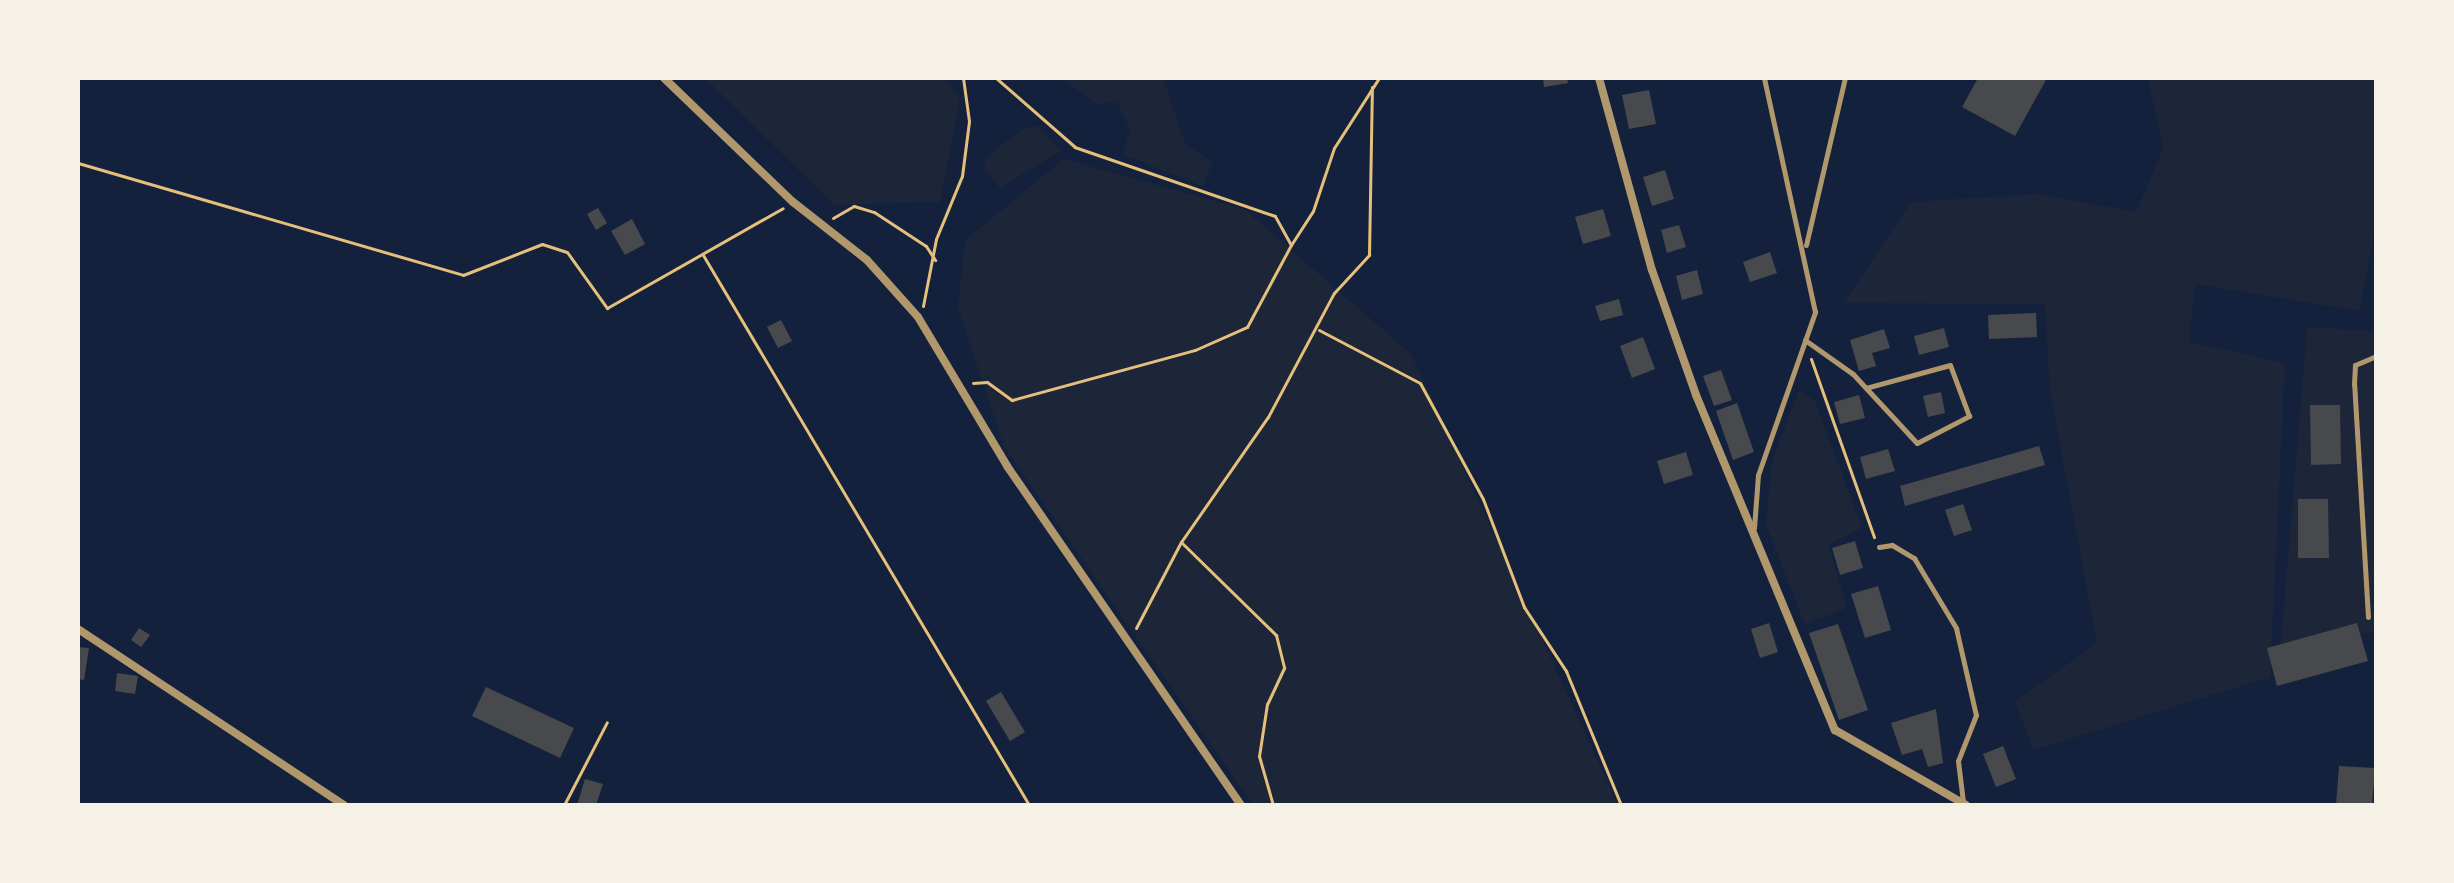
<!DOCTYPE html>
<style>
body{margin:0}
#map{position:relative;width:2454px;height:883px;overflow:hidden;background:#14213d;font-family:"Exo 2",sans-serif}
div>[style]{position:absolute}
.green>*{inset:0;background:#1d2539}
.building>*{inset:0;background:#48494c}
.path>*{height:3px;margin:-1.5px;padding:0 1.5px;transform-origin:1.5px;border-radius:1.5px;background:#e5c07b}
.service>*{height:5px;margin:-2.5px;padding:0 2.5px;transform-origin:2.5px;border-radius:2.5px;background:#b1986c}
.minor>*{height:8px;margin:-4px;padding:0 4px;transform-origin:4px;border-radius:4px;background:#b1986c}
span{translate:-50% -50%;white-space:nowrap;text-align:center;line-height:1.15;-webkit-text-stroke:6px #f6f1e7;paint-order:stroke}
.frame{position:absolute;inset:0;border:80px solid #f6f1e7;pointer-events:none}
</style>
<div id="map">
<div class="green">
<i style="clip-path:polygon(705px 78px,945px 78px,960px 99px,940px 202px,834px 205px)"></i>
<i style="clip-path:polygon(1061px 78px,1163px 78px,1185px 144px,1213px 162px,1203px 186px,1122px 154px,1130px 130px,1117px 101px,1097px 104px)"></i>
<i style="clip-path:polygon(2148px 78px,2376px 78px,2376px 220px,2360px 311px,2195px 284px,2189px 342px,2285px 363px,2270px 677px,2034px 750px,2015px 702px,2097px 643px,2050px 390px,2045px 304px,1844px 303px,1911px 202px,2038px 194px,2136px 212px,2163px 149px)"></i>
<i style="clip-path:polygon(1038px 126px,1060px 151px,1000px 188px,985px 171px,985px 158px,1024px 128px)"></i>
<i style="clip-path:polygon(1064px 159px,1244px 209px,1411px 354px,1618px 805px,1253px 805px,1004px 447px,958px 308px,965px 240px)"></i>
<i style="clip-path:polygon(2307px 327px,2376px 331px,2376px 631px,2280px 651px)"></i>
<i style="clip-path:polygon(1799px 390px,1815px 401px,1862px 528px,1828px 544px,1847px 608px,1805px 624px,1766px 525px,1771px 465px)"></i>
</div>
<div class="building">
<i style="clip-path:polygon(1543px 78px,1567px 78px,1568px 83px,1544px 87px)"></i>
<i style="clip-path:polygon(1978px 78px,2047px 78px,2015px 136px,1962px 107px)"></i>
<i style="clip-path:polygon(1649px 90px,1656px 124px,1629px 129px,1622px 95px)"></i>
<i style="clip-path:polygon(1665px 170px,1674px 199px,1652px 206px,1643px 177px)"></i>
<i style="clip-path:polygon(598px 208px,607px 223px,596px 230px,587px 214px)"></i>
<i style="clip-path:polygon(1603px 209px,1611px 236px,1583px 244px,1575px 217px)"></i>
<i style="clip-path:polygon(632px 219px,645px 244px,625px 255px,611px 231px)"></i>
<i style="clip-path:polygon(1679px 225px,1686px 247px,1667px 253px,1661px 230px)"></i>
<i style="clip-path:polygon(1770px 252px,1777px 273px,1750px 282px,1743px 262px)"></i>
<i style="clip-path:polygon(1697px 270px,1703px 294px,1682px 300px,1676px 276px)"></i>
<i style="clip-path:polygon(1619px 299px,1623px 315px,1600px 321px,1595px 306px)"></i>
<i style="clip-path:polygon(2036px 313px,2037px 337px,1989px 339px,1988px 315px)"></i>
<i style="clip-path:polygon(781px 320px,792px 341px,778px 348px,767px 327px)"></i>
<i style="clip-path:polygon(1944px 328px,1949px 347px,1919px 355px,1914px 336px)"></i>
<i style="clip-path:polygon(1884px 329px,1890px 348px,1872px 353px,1876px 366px,1859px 371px,1850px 340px)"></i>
<i style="clip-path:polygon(1643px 337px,1655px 369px,1632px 378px,1620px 346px)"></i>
<i style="clip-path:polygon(1721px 370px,1732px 400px,1714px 406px,1703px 376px)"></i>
<i style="clip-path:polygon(1941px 392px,1945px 413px,1928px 417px,1923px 396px)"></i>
<i style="clip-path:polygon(1859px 395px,1865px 418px,1840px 424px,1834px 402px)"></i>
<i style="clip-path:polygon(1737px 403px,1754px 452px,1733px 460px,1716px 411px)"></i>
<i style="clip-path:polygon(2310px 405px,2340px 405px,2341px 464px,2311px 465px)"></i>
<i style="clip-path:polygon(2039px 446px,2045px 465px,1905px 506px,1900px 486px)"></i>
<i style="clip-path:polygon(1888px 449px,1895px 471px,1866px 479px,1860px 457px)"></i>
<i style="clip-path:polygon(1686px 452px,1693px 475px,1664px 484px,1657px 461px)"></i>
<i style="clip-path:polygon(2298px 499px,2328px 499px,2329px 558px,2298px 558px)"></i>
<i style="clip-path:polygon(1963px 504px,1972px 530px,1954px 536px,1945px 510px)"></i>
<i style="clip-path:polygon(1855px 541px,1863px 568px,1840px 575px,1832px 548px)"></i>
<i style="clip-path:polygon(1878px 586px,1891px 630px,1865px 638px,1851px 594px)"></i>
<i style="clip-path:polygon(1769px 623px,1778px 652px,1760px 658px,1751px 629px)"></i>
<i style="clip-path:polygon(2357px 623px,2368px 661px,2277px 686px,2267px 648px)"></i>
<i style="clip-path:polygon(1838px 624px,1868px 710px,1839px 720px,1809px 633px)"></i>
<i style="clip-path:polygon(139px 628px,150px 635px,141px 647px,131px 640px)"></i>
<i style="clip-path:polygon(78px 647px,89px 648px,84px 680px,78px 679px)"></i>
<i style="clip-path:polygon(117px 673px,138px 676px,135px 694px,115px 691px)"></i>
<i style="clip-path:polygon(486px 687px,574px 728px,560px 758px,472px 716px)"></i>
<i style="clip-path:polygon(1001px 692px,1025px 732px,1010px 741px,986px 701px)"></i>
<i style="clip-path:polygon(1936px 709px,1943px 763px,1928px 767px,1922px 749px,1902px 755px,1891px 723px)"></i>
<i style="clip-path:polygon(2003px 746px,2016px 779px,1996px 787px,1983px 754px)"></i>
<i style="clip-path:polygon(2339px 766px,2375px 768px,2372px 805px,2336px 805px)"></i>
<i style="clip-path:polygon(585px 779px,603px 784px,596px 805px,577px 805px)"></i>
</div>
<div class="path">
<i style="left:78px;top:163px;width:401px;rotate:16.2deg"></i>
<i style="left:463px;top:275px;width:85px;rotate:-21.4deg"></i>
<i style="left:542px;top:244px;width:26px;rotate:18deg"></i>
<i style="left:567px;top:252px;width:69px;rotate:54.5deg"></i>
<i style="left:607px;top:308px;width:202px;rotate:-29.6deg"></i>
<i style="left:833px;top:218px;width:24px;rotate:-30deg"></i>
<i style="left:854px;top:206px;width:21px;rotate:17deg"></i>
<i style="left:874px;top:212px;width:62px;rotate:33.2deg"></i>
<i style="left:926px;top:246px;width:17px;rotate:57deg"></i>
<i style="left:1291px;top:245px;width:40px;rotate:-57.1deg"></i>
<i style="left:1313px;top:211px;width:66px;rotate:-71.6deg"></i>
<i style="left:1334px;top:148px;width:83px;rotate:-57.3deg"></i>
<i style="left:703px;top:255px;width:639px;rotate:59.34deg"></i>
<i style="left:923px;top:306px;width:68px;rotate:-79deg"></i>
<i style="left:936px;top:239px;width:68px;rotate:-67.6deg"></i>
<i style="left:962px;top:176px;width:55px;rotate:-82.7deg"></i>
<i style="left:969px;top:121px;width:43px;rotate:-97.9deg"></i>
<i style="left:1319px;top:330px;width:114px;rotate:27.7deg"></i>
<i style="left:1420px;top:383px;width:132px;rotate:61.5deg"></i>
<i style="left:1483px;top:499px;width:116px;rotate:69.2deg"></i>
<i style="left:1524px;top:607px;width:77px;rotate:56.7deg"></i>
<i style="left:1566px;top:671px;width:145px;rotate:67.7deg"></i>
<i style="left:1811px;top:359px;width:189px;rotate:70.5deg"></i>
<i style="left:973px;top:383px;width:14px;rotate:-4deg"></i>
<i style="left:987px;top:382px;width:31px;rotate:36deg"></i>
<i style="left:1012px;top:400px;width:190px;rotate:-15.3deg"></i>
<i style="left:1195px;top:350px;width:57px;rotate:-23.9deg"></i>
<i style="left:1247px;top:327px;width:93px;rotate:-61.8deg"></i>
<i style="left:1291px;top:245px;width:33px;rotate:-119deg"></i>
<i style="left:1275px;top:216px;width:212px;rotate:-161deg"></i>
<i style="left:1075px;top:147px;width:105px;rotate:-138.9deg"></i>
<i style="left:1182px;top:543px;width:132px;rotate:44.4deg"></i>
<i style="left:1276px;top:635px;width:34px;rotate:76deg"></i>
<i style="left:1284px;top:668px;width:40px;rotate:115deg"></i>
<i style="left:1267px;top:704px;width:53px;rotate:98.7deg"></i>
<i style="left:1259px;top:756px;width:51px;rotate:74.1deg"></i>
<i style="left:1136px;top:628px;width:97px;rotate:-62.4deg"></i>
<i style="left:1181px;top:542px;width:152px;rotate:-55.2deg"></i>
<i style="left:1268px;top:417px;width:140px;rotate:-62deg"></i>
<i style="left:1334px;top:293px;width:52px;rotate:-47.4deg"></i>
<i style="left:1369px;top:255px;width:168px;rotate:-89deg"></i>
<i style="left:564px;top:805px;width:93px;rotate:-62.6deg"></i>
</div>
<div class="service">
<i style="left:1806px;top:245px;width:171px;rotate:-76.9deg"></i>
<i style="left:1805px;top:340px;width:59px;rotate:35.3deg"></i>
<i style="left:1853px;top:374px;width:94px;rotate:47.2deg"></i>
<i style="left:1917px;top:443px;width:59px;rotate:-27.4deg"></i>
<i style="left:1969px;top:416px;width:54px;rotate:-110.4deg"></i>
<i style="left:1950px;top:365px;width:87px;rotate:164.7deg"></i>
<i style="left:1754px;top:528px;width:53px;rotate:-85.7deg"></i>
<i style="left:1758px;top:475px;width:173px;rotate:-70.7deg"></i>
<i style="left:1815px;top:312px;width:239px;rotate:-102.3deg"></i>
<i style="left:1879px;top:547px;width:13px;rotate:-9deg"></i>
<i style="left:1892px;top:545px;width:26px;rotate:31deg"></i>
<i style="left:1914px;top:558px;width:82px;rotate:59deg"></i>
<i style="left:1956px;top:628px;width:89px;rotate:77.1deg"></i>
<i style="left:1976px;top:715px;width:49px;rotate:111.4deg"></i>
<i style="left:1958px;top:761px;width:41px;rotate:83deg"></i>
<i style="left:2368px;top:617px;width:233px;rotate:-93.4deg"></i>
<i style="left:2354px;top:384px;width:19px;rotate:-87deg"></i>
<i style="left:2355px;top:365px;width:23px;rotate:-23deg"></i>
</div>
<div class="minor">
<i style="left:664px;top:78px;width:179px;rotate:43.9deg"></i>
<i style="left:793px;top:202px;width:94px;rotate:38.1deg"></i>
<i style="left:867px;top:260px;width:76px;rotate:48.2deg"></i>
<i style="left:918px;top:317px;width:174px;rotate:59.1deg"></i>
<i style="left:1007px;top:466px;width:412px;rotate:55.4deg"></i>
<i style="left:1599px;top:78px;width:199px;rotate:74.6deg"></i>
<i style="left:1652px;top:270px;width:133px;rotate:70.6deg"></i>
<i style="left:1696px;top:395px;width:363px;rotate:67.5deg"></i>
<i style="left:1835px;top:730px;width:151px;rotate:29.8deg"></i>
<i style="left:78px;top:629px;width:319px;rotate:33.5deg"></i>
</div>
<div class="frame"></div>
</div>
